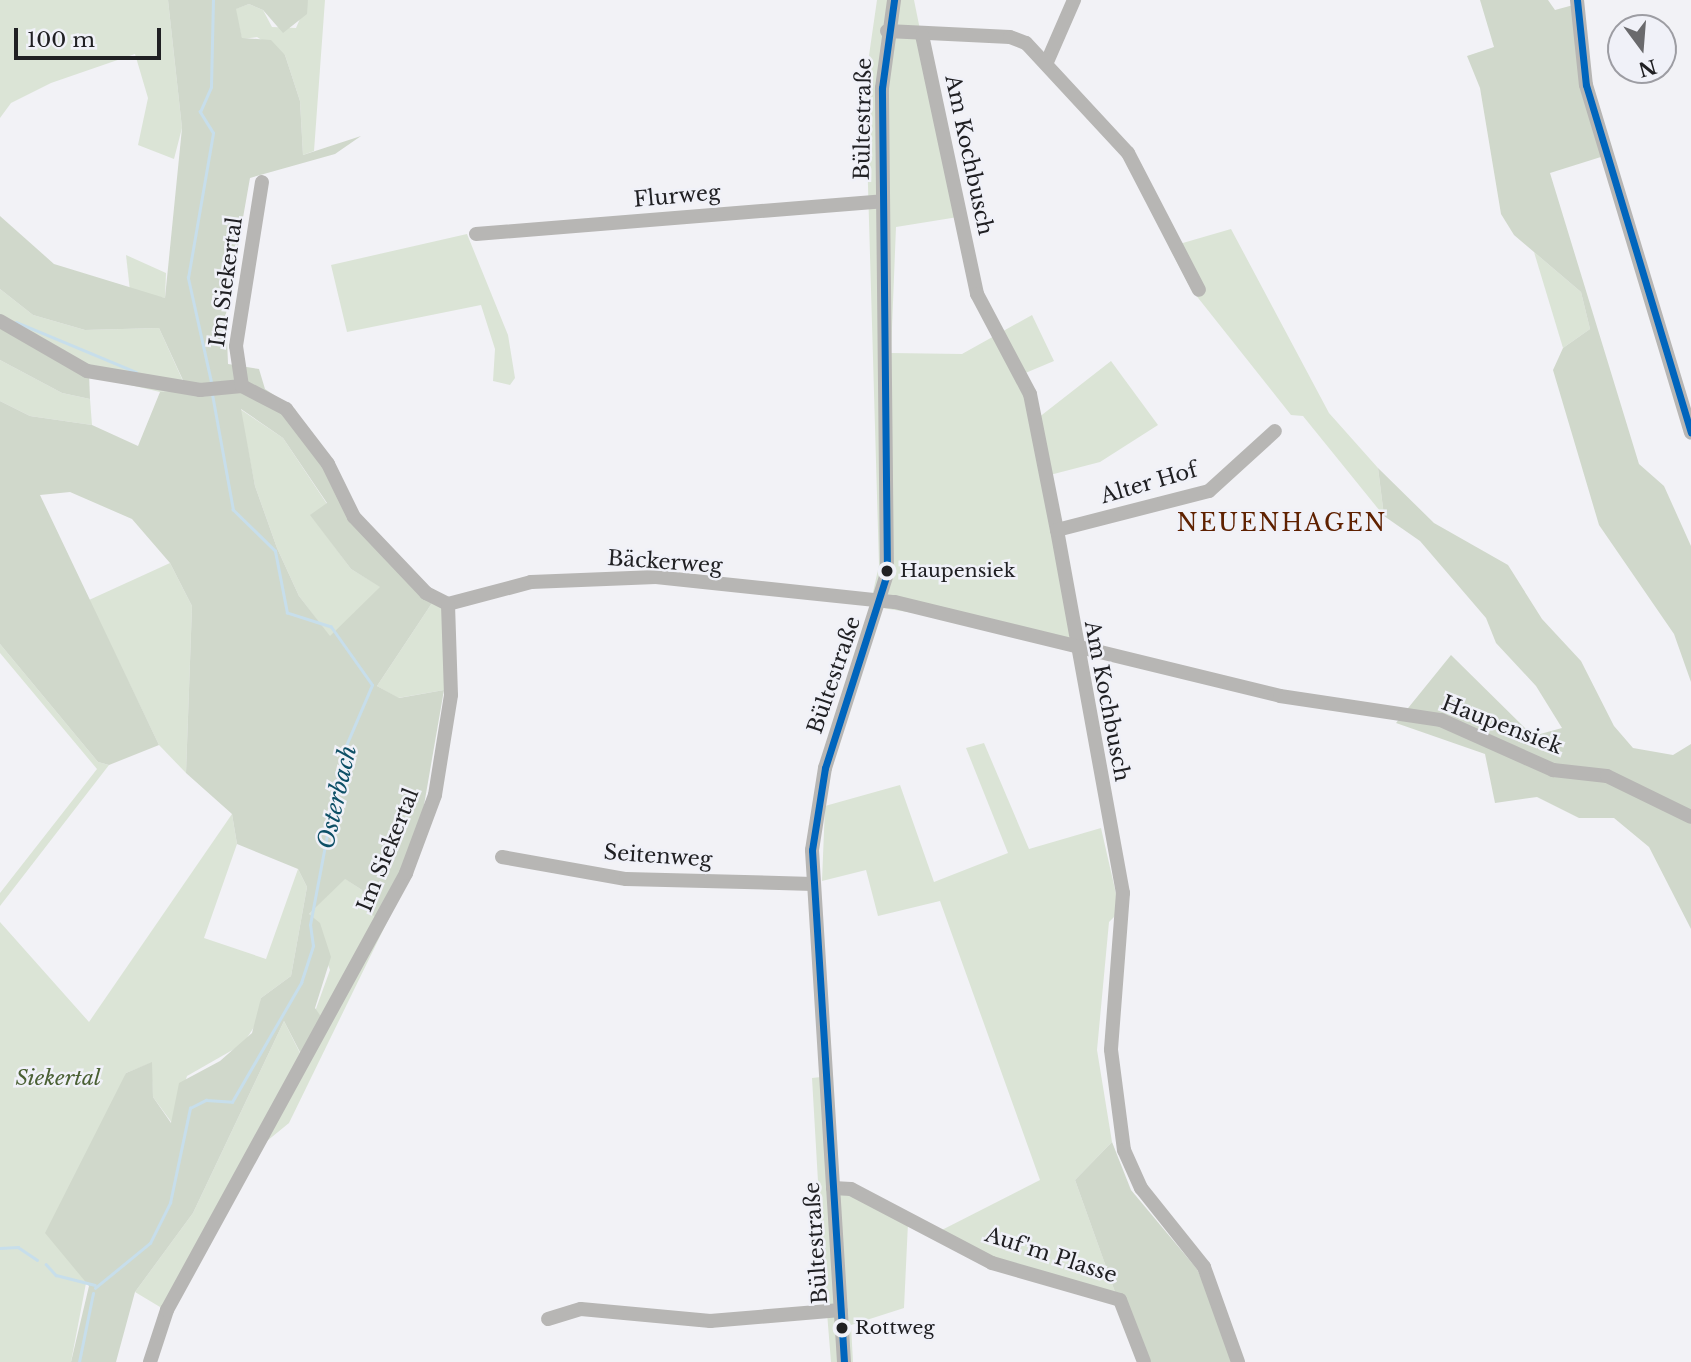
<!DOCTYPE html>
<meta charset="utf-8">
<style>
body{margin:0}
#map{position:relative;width:1691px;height:1362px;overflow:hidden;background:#f2f2f6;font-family:"Libre Baskerville",serif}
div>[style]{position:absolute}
.green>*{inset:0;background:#dbe4d6}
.forest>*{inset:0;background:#d0d8cb}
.stream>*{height:2.5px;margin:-1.25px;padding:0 1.25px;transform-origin:1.25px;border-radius:1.25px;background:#c7deeb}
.minor>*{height:14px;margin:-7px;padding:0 7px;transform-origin:7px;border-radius:7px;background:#b7b6b4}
.bus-1>*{height:7px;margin:-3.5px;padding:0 3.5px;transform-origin:3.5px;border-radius:3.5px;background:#0065bd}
.dots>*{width:19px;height:19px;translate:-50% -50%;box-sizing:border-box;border:4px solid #f0f1f8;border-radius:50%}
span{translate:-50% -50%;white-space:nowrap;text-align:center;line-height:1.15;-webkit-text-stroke:5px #f0f1f8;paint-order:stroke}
.bus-label{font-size:19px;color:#202023}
.left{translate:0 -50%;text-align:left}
.street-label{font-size:21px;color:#202023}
.park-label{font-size:21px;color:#4a6034;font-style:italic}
.neighbourhood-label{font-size:23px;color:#5f2100;letter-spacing:2px}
.water-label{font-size:23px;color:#0d4f66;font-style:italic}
.north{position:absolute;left:1607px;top:14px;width:70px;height:70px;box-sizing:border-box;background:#f0f1f8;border:2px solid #9d9da3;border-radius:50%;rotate:164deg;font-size:19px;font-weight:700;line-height:28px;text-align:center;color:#202023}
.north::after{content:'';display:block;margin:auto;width:24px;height:32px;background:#6a6a6d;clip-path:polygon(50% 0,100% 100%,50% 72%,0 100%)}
.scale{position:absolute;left:14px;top:28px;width:147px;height:32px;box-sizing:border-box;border:4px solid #202023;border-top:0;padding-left:9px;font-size:21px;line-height:24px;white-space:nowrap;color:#202023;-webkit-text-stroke:5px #f0f1f8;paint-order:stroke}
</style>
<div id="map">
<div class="green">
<i style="clip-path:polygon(0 0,168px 0,182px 128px,174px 159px,138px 145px,148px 98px,135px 54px,51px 83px,11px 103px,0 118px)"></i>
<i style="clip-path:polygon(308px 0,325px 0,314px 151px,303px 155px,300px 101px,285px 55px,257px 37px,242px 39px,235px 9px,249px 4px,263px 10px,272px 27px,296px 28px)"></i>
<i style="clip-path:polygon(877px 0,914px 0,958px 217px,896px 227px,891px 353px,962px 354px,1032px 315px,1054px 361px,1023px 374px,1038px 418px,1111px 361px,1158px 425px,1100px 462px,1046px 476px,1075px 639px,870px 606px,879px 565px,865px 83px)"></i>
<i style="clip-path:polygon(1231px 229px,1329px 413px,1378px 468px,1384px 516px,1303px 416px,1291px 415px,1191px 289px,1169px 247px)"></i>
<i style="clip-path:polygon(467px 234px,508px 335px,515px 378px,510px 385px,493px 381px,495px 349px,481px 305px,347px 332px,331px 265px)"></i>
<i style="clip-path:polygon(1534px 252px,1581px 292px,1590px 329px,1563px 348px)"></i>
<i style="clip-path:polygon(126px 255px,166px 273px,165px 298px,130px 291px)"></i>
<i style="clip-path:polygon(0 289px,33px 315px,85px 330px,159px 328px,187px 390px,160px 392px,122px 383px,0 318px)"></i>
<i style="clip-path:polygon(0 360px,62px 393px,90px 399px,92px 425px,30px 416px,0 401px)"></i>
<i style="clip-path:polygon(240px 409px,283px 438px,327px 504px,311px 515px,351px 569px,381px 587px,330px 637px,299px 596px,277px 548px,255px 486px)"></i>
<i style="clip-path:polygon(170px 563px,192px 606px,186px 773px,159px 745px,89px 600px)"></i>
<i style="clip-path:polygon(436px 597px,447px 597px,444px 690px,398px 698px,377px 686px)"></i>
<i style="clip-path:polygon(0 644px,98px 762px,109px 765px,0 906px,0 893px,97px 769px,0 653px)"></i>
<i style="clip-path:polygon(984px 743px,1029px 849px,1101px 828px,1120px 911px,1109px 922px,1097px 1050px,1112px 1142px,1075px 1180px,1119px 1303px,932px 1235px,1040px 1180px,940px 901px,878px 916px,866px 870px,822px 881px,825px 806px,900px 785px,934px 882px,1008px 853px,966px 748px)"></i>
<i style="clip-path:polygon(232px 814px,237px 844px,204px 938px,266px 959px,298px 869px,307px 887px,291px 976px,261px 998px,258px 1021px,243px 1044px,187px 1076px,172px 1123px,153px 1097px,151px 1063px,126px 1073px,71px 1362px,0 1362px,0 922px,89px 1022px)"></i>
<i style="clip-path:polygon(344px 878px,362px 890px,378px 919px,389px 918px,289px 1123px,267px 1141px,170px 1313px,135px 1292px,193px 1213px,284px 1021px,300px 1053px,330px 970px,309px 914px)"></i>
<i style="clip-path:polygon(830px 1076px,837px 1189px,908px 1223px,904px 1308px,851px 1325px,853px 1362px,831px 1362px,822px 1251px,812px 1078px)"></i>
</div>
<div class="forest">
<i style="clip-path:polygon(evenodd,168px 0,308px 0,307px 14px,283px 33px,263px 10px,249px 4px,236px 9px,242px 38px,271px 40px,285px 55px,300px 101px,303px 155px,361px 136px,335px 154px,250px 178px,226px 314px,228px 364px,259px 369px,265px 389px,295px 409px,356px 518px,436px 597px,377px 686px,399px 698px,444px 690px,419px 834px,378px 919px,367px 911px,362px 890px,345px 879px,309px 914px,320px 923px,331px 957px,315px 1008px,322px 1018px,301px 1054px,284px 1021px,193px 1213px,135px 1292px,116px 1362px,71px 1362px,89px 1286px,45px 1233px,126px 1073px,152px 1062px,153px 1097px,171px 1123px,179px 1083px,220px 1061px,252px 1033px,261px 998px,291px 976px,307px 887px,298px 869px,237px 844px,232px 814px,186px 773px,192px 606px,170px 563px,132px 519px,70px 492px,40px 495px,159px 745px,109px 765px,98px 762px,0 644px,0 401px,30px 416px,92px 425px,138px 446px,160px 392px,187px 389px,159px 328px,85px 330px,33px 315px,0 289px,0 216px,54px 264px,165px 298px,182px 128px,168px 0,241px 409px,283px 438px,327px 503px,310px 515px,351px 569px,380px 587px,330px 636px,299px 596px,277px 548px,255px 486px,241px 409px)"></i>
<i style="clip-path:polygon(1480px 0,1548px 0,1555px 10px,1577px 4px,1604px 156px,1550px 173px,1639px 464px,1664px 486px,1691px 546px,1691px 682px,1674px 634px,1599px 525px,1553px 370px,1563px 348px,1590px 329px,1581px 292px,1514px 235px,1501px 214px,1480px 88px,1467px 56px,1494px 47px)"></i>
<i style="clip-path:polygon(0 318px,89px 373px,90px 399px,62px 393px,0 360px)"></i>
<i style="clip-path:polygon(1378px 468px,1434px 523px,1508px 565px,1542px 619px,1581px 661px,1614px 726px,1633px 748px,1673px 755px,1691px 744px,1691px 929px,1649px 847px,1614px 818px,1579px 818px,1537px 797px,1495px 803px,1485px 754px,1396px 723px,1451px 655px,1533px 736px,1562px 728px,1536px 686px,1496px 643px,1486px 618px,1420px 541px,1384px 516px)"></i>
<i style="clip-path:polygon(1112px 1142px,1131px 1190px,1197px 1269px,1240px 1362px,1140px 1362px,1075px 1180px)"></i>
</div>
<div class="stream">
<i style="left:16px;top:322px;width:130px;rotate:22.6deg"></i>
<i style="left:211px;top:382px;width:107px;rotate:-102.5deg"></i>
<i style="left:188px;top:278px;width:147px;rotate:-80.2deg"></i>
<i style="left:213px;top:133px;width:25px;rotate:-122deg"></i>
<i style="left:200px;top:112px;width:27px;rotate:-66deg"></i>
<i style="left:211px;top:87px;width:87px;rotate:-88.7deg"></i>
<i style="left:0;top:1248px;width:18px;rotate:-3deg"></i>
<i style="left:18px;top:1247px;width:23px;rotate:34deg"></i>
<i style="left:46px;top:1264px;width:15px;rotate:48deg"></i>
<i style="left:56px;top:1275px;width:40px;rotate:14.4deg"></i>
<i style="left:95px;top:1288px;width:71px;rotate:-39.3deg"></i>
<i style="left:150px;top:1243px;width:45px;rotate:-63.4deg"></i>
<i style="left:170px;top:1203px;width:97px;rotate:-78.1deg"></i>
<i style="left:190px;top:1108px;width:18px;rotate:-27deg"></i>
<i style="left:206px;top:1100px;width:26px;rotate:4deg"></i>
<i style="left:232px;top:1102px;width:138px;rotate:-59.9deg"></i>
<i style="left:301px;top:983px;width:39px;rotate:-72deg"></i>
<i style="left:313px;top:946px;width:21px;rotate:-98deg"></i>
<i style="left:310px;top:925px;width:173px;rotate:-79.3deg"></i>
<i style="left:342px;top:755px;width:76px;rotate:-66.8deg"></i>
<i style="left:372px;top:685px;width:71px;rotate:-125.3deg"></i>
<i style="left:331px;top:627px;width:46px;rotate:-162.3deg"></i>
<i style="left:287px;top:613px;width:63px;rotate:-101deg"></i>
<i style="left:275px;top:551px;width:59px;rotate:-135.7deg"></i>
<i style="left:233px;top:510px;width:117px;rotate:-100.3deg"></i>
<i style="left:79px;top:1362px;width:70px;rotate:-78.5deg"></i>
</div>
<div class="minor">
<i style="left:1577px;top:0;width:85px;rotate:84deg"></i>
<i style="left:1586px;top:85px;width:363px;rotate:73.2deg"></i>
<i style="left:887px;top:31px;width:123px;rotate:2.8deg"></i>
<i style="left:1010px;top:37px;width:17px;rotate:21deg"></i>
<i style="left:1026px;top:43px;width:150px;rotate:47.2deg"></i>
<i style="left:1128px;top:153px;width:154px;rotate:62.6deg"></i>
<i style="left:922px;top:35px;width:265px;rotate:78deg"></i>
<i style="left:977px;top:294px;width:113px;rotate:62.1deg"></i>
<i style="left:1030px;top:394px;width:139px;rotate:78.8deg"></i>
<i style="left:1057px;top:530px;width:369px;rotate:79.7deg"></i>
<i style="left:1123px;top:893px;width:157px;rotate:94.4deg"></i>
<i style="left:1111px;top:1050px;width:101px;rotate:82.6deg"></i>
<i style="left:1124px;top:1150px;width:42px;rotate:65.9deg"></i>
<i style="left:1141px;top:1188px;width:101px;rotate:51.4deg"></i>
<i style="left:1204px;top:1267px;width:101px;rotate:70.3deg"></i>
<i style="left:1047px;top:62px;width:68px;rotate:-66.5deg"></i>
<i style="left:476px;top:234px;width:408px;rotate:-4.6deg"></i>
<i style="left:0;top:321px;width:100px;rotate:29.9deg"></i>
<i style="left:87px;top:371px;width:115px;rotate:9.5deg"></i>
<i style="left:200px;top:390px;width:42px;rotate:-5.4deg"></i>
<i style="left:242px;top:386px;width:50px;rotate:27.6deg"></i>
<i style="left:286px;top:409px;width:69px;rotate:52.6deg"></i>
<i style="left:328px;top:464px;width:59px;rotate:63.9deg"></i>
<i style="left:354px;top:517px;width:105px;rotate:46.5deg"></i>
<i style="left:426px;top:593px;width:25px;rotate:27deg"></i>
<i style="left:242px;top:386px;width:40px;rotate:-98.5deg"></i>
<i style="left:236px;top:346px;width:166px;rotate:-81deg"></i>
<i style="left:1057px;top:530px;width:157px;rotate:-14.4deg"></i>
<i style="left:1209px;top:491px;width:89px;rotate:-42.3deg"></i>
<i style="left:448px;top:604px;width:86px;rotate:-14.8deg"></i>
<i style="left:531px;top:582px;width:125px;rotate:-2.3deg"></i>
<i style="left:656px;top:577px;width:240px;rotate:6deg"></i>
<i style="left:895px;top:602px;width:396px;rotate:13.7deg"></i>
<i style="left:1280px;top:696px;width:163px;rotate:8.5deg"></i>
<i style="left:1441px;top:720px;width:123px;rotate:24.1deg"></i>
<i style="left:1553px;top:770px;width:54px;rotate:6.3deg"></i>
<i style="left:1607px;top:776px;width:93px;rotate:26deg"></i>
<i style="left:502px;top:857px;width:126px;rotate:10.1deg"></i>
<i style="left:626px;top:879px;width:187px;rotate:1.5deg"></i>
<i style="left:833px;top:1188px;width:18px;rotate:3deg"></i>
<i style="left:851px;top:1189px;width:159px;rotate:27.7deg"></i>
<i style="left:992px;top:1263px;width:133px;rotate:16.1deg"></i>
<i style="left:1120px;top:1300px;width:66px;rotate:68.8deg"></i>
<i style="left:548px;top:1319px;width:34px;rotate:-17deg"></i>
<i style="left:581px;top:1309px;width:130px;rotate:5.3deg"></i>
<i style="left:710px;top:1321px;width:131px;rotate:-4.8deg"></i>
<i style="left:150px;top:1362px;width:55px;rotate:-71.9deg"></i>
<i style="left:167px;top:1310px;width:498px;rotate:-61.3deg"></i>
<i style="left:406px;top:873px;width:83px;rotate:-69.6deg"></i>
<i style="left:435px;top:795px;width:101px;rotate:-80.9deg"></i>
<i style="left:451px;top:695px;width:91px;rotate:-91.9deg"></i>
<i style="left:844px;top:1362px;width:513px;rotate:-93.58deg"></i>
<i style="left:812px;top:850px;width:83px;rotate:-81deg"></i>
<i style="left:825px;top:768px;width:204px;rotate:-72.3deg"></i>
<i style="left:887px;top:574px;width:486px;rotate:-90.6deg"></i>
<i style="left:882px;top:88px;width:89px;rotate:-82.2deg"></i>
</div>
<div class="bus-1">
<i style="left:1577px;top:0;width:85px;rotate:84deg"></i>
<i style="left:1586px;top:85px;width:363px;rotate:73.2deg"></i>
<i style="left:844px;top:1362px;width:513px;rotate:-93.58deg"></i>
<i style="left:812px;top:850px;width:83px;rotate:-81deg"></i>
<i style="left:825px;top:768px;width:204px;rotate:-72.3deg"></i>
<i style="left:887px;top:574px;width:486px;rotate:-90.6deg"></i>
<i style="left:882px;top:88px;width:89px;rotate:-82.2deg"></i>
</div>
<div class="dots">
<i style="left:887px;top:571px;background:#202023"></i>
<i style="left:842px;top:1328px;background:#202023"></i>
</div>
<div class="bus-label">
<span class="left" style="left:900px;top:571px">Haupensiek</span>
<span class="left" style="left:855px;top:1328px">Rottweg</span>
</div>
<div class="street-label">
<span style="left:863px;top:119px;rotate:-89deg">Bültestraße</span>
<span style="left:969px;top:155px;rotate:78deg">Am Kochbusch</span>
<span style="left:677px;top:196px;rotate:-5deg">Flurweg</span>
<span style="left:226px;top:282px;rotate:-82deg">Im Siekertal</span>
<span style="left:1149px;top:483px;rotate:-16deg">Alter Hof</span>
<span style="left:665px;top:562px;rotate:4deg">Bäckerweg</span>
<span style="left:834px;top:675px;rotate:-71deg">Bültestraße</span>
<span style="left:1107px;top:701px;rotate:79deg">Am Kochbusch</span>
<span style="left:1502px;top:725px;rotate:21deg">Haupensiek</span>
<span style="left:388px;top:850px;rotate:-68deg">Im Siekertal</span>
<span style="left:658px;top:856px;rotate:4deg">Seitenweg</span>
<span style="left:816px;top:1243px;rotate:-94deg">Bültestraße</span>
<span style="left:1051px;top:1255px;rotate:18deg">Auf'm Plasse</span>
</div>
<div class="park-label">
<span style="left:58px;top:1078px">Siekertal</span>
</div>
<div class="neighbourhood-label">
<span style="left:1282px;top:523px">NEUENHAGEN</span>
</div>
<div class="water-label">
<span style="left:337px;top:797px;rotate:-77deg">Osterbach</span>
</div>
<div class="north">N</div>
<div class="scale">100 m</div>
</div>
